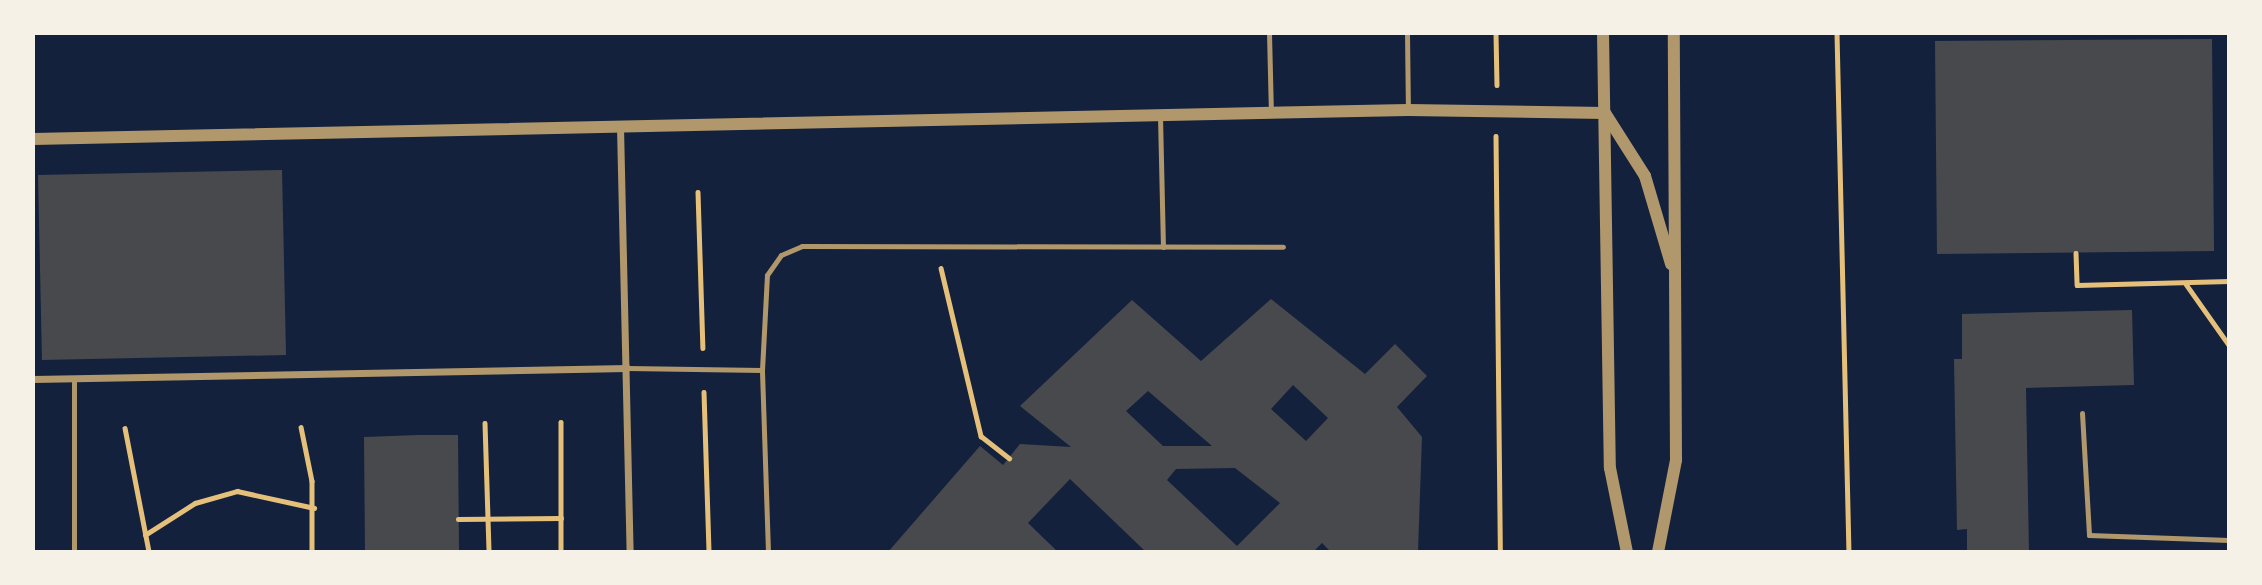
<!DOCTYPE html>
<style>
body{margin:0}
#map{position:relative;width:2262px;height:585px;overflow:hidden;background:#14213d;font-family:Jost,sans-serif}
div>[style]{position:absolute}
.building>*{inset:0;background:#48494c}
.path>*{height:4.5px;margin:-2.25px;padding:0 2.25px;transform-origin:2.25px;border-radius:2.25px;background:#e5c07b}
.service>*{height:5px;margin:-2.5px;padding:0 2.5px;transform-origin:2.5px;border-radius:2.5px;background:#b1986c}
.minor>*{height:7px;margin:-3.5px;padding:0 3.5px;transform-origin:3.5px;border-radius:3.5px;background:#b1986c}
.tertiary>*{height:12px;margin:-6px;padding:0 6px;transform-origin:6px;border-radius:6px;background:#b1986c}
span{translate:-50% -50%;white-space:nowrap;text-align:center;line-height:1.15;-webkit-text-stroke:5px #f6f1e7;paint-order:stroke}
.frame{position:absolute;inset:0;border:35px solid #f6f1e7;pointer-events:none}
</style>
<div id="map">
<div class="building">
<i style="clip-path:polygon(2212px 39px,2214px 251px,1937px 254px,1935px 41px)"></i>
<i style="clip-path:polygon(282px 170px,286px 355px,42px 360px,38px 175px)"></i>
<i style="clip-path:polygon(evenodd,1271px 299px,1365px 374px,1395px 344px,1427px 376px,1397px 407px,1422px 437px,1418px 552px,1331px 552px,1322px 543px,1313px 552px,1146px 552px,1070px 479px,1028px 523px,1058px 552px,888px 552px,980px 446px,1003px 465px,1020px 444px,1071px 447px,1020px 406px,1132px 300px,1201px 361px,1271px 299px,1293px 385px,1328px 418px,1306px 441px,1271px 409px,1293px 385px,1271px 299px,1148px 391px,1212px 446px,1163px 446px,1126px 411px,1148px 391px,1271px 299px,1235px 468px,1280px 503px,1237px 546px,1167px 480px,1176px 469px,1235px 468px)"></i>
<i style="clip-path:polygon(2132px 310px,2134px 385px,2026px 388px,2029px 552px,1967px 552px,1967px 529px,1957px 530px,1954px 359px,1962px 359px,1962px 314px)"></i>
<i style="clip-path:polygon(419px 435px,458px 435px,459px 552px,365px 552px,364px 437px)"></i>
</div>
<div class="path">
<i style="left:1496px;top:33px;width:52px;rotate:88.9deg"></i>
<i style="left:1837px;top:33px;width:519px;rotate:88.68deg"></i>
<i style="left:1496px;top:136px;width:416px;rotate:89.4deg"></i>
<i style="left:698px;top:192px;width:156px;rotate:88.2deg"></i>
<i style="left:2076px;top:253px;width:32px;rotate:88deg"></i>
<i style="left:2077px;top:285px;width:152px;rotate:-1.5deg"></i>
<i style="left:941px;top:268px;width:173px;rotate:76.6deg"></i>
<i style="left:981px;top:436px;width:36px;rotate:38deg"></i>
<i style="left:2186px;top:284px;width:75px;rotate:54.8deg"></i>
<i style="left:704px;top:392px;width:160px;rotate:88.2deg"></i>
<i style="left:561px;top:422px;width:130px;rotate:90deg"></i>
<i style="left:485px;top:423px;width:129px;rotate:88.2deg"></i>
<i style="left:301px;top:427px;width:55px;rotate:78.5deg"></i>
<i style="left:312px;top:481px;width:71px;rotate:90deg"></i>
<i style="left:125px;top:428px;width:126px;rotate:79deg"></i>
<i style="left:458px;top:519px;width:103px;rotate:-0.6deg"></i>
<i style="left:145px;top:535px;width:59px;rotate:-32.6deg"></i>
<i style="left:195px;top:503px;width:44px;rotate:-15.9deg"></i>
<i style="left:237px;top:491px;width:79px;rotate:12.4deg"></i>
</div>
<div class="service">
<i style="left:1269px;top:33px;width:80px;rotate:88.6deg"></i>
<i style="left:1407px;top:33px;width:77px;rotate:89.3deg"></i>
<i style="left:1160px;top:116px;width:131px;rotate:88.7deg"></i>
<i style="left:627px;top:368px;width:135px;rotate:0.8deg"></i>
<i style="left:2082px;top:413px;width:122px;rotate:86.7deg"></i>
<i style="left:2089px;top:535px;width:140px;rotate:2deg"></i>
<i style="left:74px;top:552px;width:173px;rotate:-90deg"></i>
<i style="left:768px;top:552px;width:182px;rotate:-91.9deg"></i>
<i style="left:762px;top:370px;width:95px;rotate:-87deg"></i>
<i style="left:767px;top:275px;width:24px;rotate:-55deg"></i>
<i style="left:781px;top:255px;width:23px;rotate:-23deg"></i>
<i style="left:802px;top:246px;width:481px;rotate:0.1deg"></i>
</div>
<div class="minor">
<i style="left:620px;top:127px;width:425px;rotate:88.7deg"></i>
<i style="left:33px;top:379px;width:594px;rotate:-1.06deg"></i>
</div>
<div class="tertiary">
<i style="left:1603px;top:33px;width:435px;rotate:89.1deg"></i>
<i style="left:1610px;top:468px;width:86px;rotate:78.6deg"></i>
<i style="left:1605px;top:113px;width:75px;rotate:57.6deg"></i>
<i style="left:1645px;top:176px;width:92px;rotate:73.5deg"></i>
<i style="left:33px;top:139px;width:1375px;rotate:-1.21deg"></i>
<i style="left:1408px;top:110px;width:197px;rotate:0.9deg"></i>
<i style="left:1658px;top:552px;width:94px;rotate:-78.9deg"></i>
<i style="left:1676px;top:460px;width:427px;rotate:-90.3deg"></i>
</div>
<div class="frame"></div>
</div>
